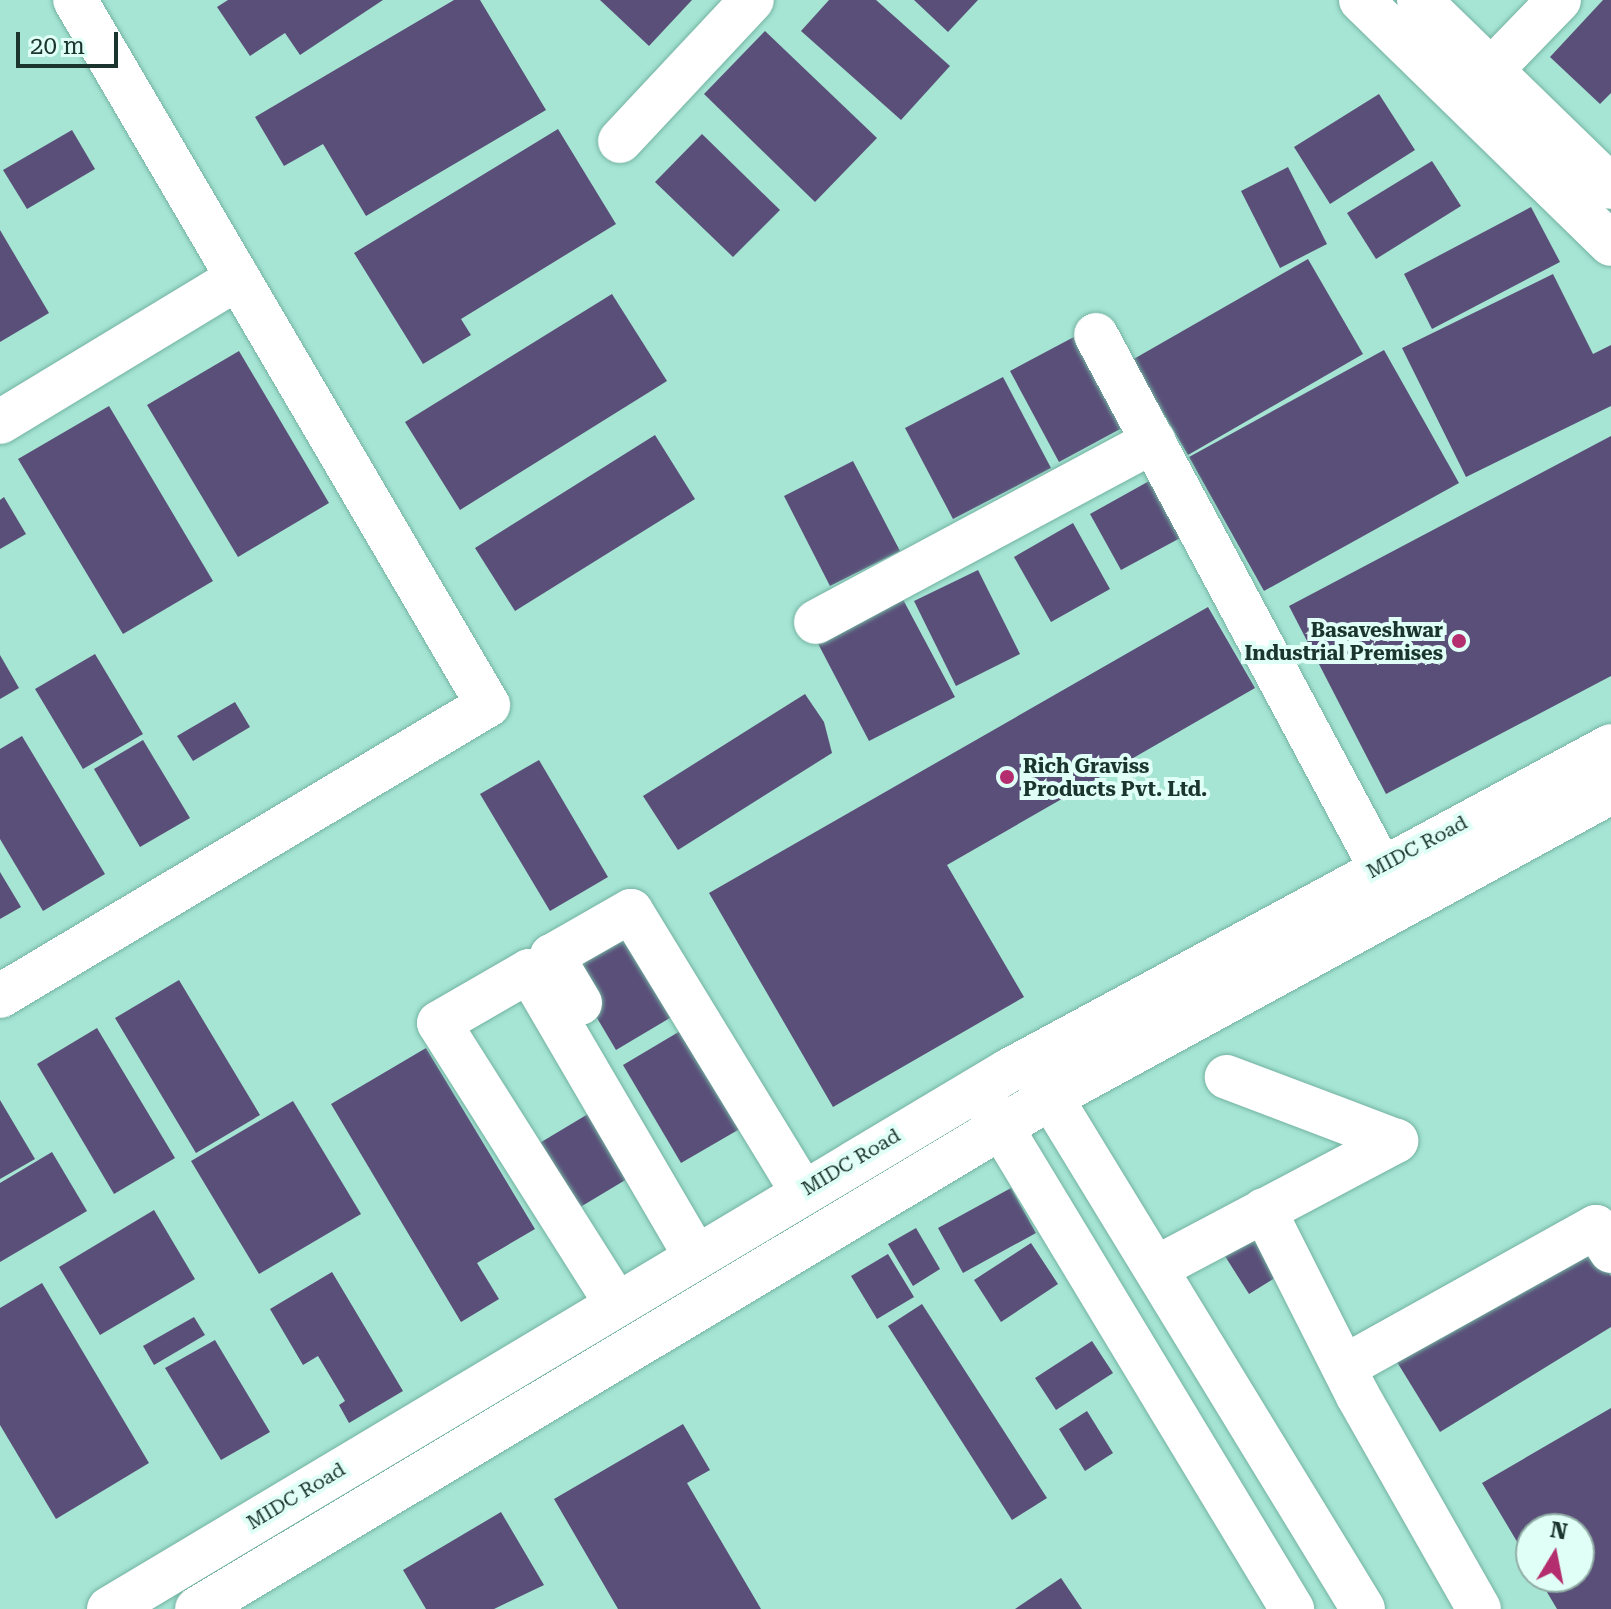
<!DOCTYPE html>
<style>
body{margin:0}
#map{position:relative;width:1611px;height:1609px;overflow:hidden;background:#a6e5d4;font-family:"Roboto Serif",serif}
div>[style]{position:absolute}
.building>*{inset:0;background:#5a4f79}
.roads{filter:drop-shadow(0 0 2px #74b2a2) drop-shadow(0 0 2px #74b2a2)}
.minor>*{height:44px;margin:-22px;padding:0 22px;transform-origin:22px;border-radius:22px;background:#fff}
.major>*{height:44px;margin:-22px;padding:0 22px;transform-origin:22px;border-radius:22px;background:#fff}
.dots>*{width:22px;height:22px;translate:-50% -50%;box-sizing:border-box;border:4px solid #e0fff6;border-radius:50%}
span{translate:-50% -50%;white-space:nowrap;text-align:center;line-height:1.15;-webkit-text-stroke:8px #e0fff6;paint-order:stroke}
.poi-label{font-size:20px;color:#1b352e;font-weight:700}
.right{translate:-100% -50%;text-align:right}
.left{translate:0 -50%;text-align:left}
.street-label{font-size:20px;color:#1b352e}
.north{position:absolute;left:1515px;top:1513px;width:80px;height:80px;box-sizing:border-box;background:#e0fff6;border:2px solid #91aea6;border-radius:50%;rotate:10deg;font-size:22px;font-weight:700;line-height:32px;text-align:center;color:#1b352e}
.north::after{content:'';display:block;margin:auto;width:28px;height:36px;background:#b42d6e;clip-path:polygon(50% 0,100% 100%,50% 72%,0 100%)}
.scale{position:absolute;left:16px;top:32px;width:102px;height:36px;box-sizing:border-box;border:4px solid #1b352e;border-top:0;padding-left:10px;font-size:24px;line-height:28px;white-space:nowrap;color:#1b352e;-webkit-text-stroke:6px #e0fff6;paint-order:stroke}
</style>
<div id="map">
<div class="building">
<i style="clip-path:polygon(228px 0,383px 0,300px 55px,285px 33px,250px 56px,217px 7px)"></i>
<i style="clip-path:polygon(454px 0,480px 0,546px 110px,366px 216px,323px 144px,284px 166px,255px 117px)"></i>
<i style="clip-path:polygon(600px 0,692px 0,649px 46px)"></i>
<i style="clip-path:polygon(829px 0,876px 0,950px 66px,901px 120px,801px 31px)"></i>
<i style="clip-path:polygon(914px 0,978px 0,948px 32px)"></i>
<i style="clip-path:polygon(1603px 0,1611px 0,1611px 93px,1600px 104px,1550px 57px)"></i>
<i style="clip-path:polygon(765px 31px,877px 138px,815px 202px,704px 94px)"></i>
<i style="clip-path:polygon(1379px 94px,1415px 150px,1330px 204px,1294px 147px)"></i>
<i style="clip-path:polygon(558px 129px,616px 224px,461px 319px,471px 335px,423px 364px,354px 253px)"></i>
<i style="clip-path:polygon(72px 130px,95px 169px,27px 209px,3px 170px)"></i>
<i style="clip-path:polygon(702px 134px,780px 210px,733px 257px,655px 182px)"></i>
<i style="clip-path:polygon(1432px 161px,1461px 206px,1376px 259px,1347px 213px)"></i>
<i style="clip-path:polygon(1288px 167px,1327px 244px,1280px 268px,1241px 191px)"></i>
<i style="clip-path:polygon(1531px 207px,1560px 262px,1432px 329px,1404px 274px)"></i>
<i style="clip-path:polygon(0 230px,49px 313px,0 342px)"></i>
<i style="clip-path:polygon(1308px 259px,1363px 354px,1188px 455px,1132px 360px)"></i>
<i style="clip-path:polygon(1553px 274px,1593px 354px,1611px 345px,1611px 406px,1466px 477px,1402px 348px)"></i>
<i style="clip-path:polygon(612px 294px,667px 381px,460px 510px,405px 422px)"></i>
<i style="clip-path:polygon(1087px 330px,1135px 421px,1059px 462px,1010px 371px)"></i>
<i style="clip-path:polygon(1384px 350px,1459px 483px,1264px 591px,1189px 457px)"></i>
<i style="clip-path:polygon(239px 351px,329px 503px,238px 557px,147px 405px)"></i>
<i style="clip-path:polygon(1003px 377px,1051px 468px,953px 519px,905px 428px)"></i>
<i style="clip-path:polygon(109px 406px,213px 581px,123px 634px,18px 459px)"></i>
<i style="clip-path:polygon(655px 435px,695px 499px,515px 611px,475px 548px)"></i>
<i style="clip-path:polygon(1611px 436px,1611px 676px,1386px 794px,1289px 606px)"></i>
<i style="clip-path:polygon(853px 461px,900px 551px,830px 586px,784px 496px)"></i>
<i style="clip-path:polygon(1151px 480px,1182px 537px,1121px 570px,1090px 514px)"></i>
<i style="clip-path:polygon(4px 497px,26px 534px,0 549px,0 500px)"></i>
<i style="clip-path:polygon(1073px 523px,1110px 589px,1051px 622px,1014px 557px)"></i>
<i style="clip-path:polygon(978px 570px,1020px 654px,956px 686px,914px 601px)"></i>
<i style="clip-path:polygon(899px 592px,955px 697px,869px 741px,814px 636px)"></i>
<i style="clip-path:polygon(1208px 607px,1255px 688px,947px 865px,1024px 997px,833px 1107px,709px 893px)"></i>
<i style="clip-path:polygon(95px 654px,143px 734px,83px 769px,35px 689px)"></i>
<i style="clip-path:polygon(0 655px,19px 688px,0 699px)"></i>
<i style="clip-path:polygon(805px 694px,824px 722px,832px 753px,678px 850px,643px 796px)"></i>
<i style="clip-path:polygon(235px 702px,250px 727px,193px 761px,177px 736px)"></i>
<i style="clip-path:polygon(22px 736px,105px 874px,43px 911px,0 839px,0 749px)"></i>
<i style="clip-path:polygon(143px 740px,190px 818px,140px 847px,94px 769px)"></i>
<i style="clip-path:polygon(539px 760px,608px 877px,550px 911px,480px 794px)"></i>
<i style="clip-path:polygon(0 872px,21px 907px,0 919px)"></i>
<i style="clip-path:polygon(629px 926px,680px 1012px,616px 1050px,565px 964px)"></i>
<i style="clip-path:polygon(179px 980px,260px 1115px,196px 1153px,115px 1018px)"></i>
<i style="clip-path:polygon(692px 1024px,750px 1123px,681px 1163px,623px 1065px)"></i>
<i style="clip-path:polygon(97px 1028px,175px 1158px,114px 1194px,37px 1064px)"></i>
<i style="clip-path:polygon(426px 1048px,535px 1229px,477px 1263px,499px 1299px,461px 1322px,331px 1104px)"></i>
<i style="clip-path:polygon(0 1100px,35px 1159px,0 1179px)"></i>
<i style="clip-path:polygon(293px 1101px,361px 1214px,259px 1274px,191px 1161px)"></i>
<i style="clip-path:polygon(603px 1105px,642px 1170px,577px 1209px,538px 1144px)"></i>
<i style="clip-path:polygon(52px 1152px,87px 1211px,0 1262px,0 1183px)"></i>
<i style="clip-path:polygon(1011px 1188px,1036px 1233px,963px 1273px,938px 1228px)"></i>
<i style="clip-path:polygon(154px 1210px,195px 1279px,100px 1335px,59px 1267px)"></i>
<i style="clip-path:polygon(916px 1228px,940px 1269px,913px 1286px,888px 1244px)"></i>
<i style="clip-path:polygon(1262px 1229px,1288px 1270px,1249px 1294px,1223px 1253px)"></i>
<i style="clip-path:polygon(1031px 1243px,1058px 1284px,1001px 1322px,974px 1280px)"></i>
<i style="clip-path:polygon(1591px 1244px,1611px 1276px,1611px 1327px,1440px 1432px,1397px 1362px)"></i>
<i style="clip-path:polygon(888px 1254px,914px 1297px,877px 1319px,851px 1276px)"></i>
<i style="clip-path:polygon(332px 1272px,403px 1391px,349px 1423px,339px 1405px,345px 1401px,318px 1356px,303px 1365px,270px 1309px)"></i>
<i style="clip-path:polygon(42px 1283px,149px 1463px,56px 1519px,0 1425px,0 1308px)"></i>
<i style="clip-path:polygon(922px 1304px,1047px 1498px,1012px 1520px,888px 1326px)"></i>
<i style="clip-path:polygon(194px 1317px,205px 1335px,154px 1365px,143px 1346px)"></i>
<i style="clip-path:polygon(215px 1340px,270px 1432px,221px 1460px,165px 1368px)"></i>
<i style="clip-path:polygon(1092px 1341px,1113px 1373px,1056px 1410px,1035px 1378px)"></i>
<i style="clip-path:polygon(1611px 1408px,1611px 1609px,1557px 1609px,1538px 1577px,1579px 1577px,1579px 1529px,1531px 1529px,1531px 1565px,1482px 1483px)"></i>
<i style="clip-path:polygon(1087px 1411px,1113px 1453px,1085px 1471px,1059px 1429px)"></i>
<i style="clip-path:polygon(683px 1424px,710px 1470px,687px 1483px,761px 1609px,618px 1609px,554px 1499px)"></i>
<i style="clip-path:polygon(501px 1512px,544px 1585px,494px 1609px,426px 1609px,403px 1570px)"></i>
<i style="clip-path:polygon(1061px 1578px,1082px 1609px,1015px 1609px)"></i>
</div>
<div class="roads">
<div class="minor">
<i style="left:1465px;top:97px;width:135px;rotate:-45.9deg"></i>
<i style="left:620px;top:141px;width:193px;rotate:-46.9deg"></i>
<i style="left:1096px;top:335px;width:643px;rotate:61.88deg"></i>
<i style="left:0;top:422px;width:278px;rotate:-31.2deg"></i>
<i style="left:816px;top:622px;width:383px;rotate:-28.2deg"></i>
<i style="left:0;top:996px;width:568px;rotate:-30.81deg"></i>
<i style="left:488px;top:705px;width:817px;rotate:-120.36deg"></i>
<i style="left:580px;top:1003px;width:55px;rotate:-120.8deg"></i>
<i style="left:552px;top:956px;width:91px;rotate:-29.7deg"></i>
<i style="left:631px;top:911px;width:328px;rotate:58.6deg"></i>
<i style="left:1031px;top:1065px;width:637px;rotate:58.6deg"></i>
<i style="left:981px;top:1094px;width:602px;rotate:58.87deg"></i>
<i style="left:1264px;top:1210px;width:208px;rotate:63.2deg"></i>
<i style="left:1358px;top:1396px;width:245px;rotate:60.4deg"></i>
<i style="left:1156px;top:1268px;width:272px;rotate:-27.9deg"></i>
<i style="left:1396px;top:1141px;width:181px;rotate:-159.3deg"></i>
<i style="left:616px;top:1303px;width:331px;rotate:-122.3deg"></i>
<i style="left:439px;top:1023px;width:104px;rotate:-30deg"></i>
<i style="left:529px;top:971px;width:329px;rotate:59.7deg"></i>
<i style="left:1344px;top:1367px;width:288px;rotate:-29.1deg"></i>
<i style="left:1596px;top:1227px;width:28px;rotate:58deg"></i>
</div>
<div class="major">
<i style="left:1361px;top:0;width:349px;rotate:44.3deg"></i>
<i style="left:1419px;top:0;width:268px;rotate:44.2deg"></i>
<i style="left:109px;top:1609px;width:1048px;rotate:-30.9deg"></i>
<i style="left:1008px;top:1071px;width:685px;rotate:-28.32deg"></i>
<i style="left:197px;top:1609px;width:992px;rotate:-30.93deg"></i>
<i style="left:1048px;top:1099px;width:641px;rotate:-28.6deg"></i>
</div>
</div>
<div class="dots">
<i style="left:1459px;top:641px;background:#b42d6e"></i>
<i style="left:1007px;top:777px;background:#b42d6e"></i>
</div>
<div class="poi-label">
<span class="right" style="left:1443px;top:642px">Basaveshwar<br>Industrial Premises</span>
<span class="left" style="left:1023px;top:778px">Rich Graviss<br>Products Pvt. Ltd.</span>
</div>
<div class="street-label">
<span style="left:1417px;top:847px;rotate:-28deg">MIDC Road</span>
<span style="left:851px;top:1162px;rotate:-31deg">MIDC Road</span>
<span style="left:296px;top:1496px;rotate:-31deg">MIDC Road</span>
</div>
<div class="north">N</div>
<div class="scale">20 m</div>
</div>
